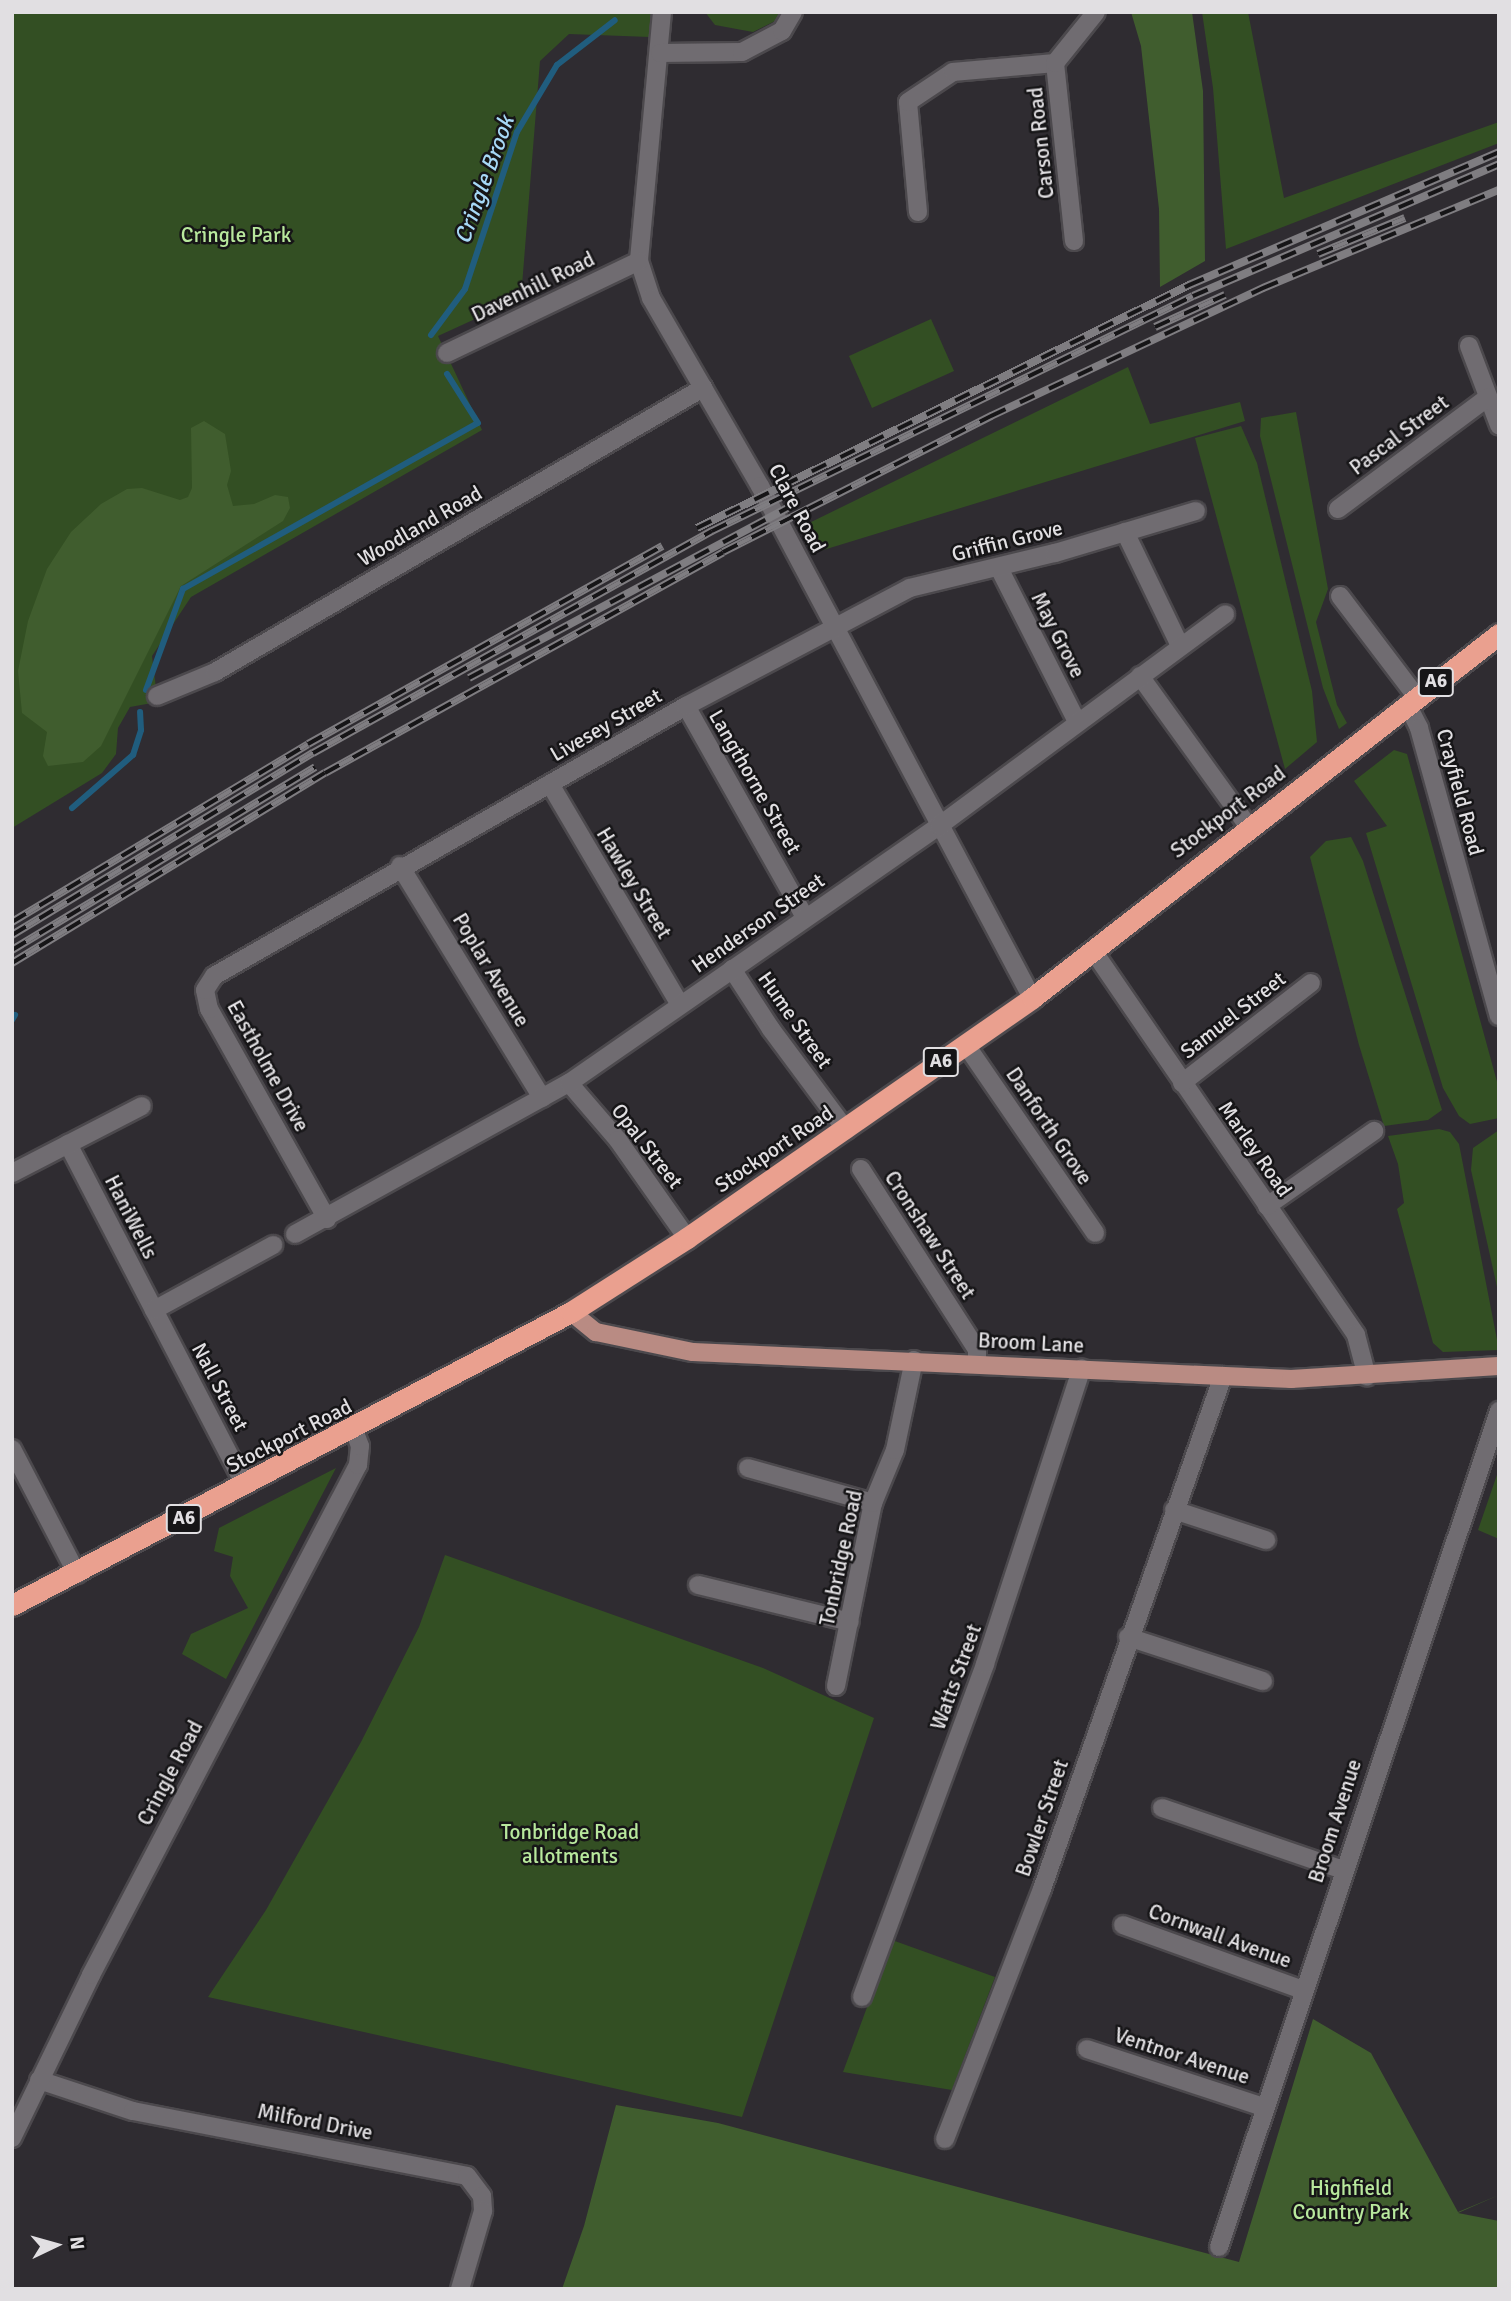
<!DOCTYPE html>
<style>
body{margin:0}
#map{position:relative;width:1511px;height:2301px;overflow:hidden;background:#2f2c31;font-family:Signika,sans-serif}
div>[style]{position:absolute}
.green>*{inset:0;background:#334f23}
.forest>*{inset:0;background:#405d2e}
.stream>*{height:6px;margin:-3px;padding:0 3px;transform-origin:3px;border-radius:3px;background:#205d7e}
.roads{filter:drop-shadow(2px 0 #4c494d) drop-shadow(-2px 0 #4c494d) drop-shadow(0 2px #4c494d) drop-shadow(0 -2px #4c494d)}
.minor>*{height:18px;margin:-9px;padding:0 9px;transform-origin:9px;border-radius:9px;background:#706c71}
.major>*{height:18px;margin:-9px;padding:0 9px;transform-origin:9px;border-radius:9px;background:#b98b83}
.highway>*{height:21px;margin:-10.5px;padding:0 10.5px;transform-origin:10.5px;border-radius:10.5px;background:#eaa08f}
.rail>*{height:8px;margin-top:-4px;transform-origin:0;background:repeating-linear-gradient(90deg,#161517 0 16px,#7f7d81 0 32px);box-sizing:border-box;border-block:2px solid #7f7d81}
span{translate:-50% -50%;white-space:nowrap;text-align:center;line-height:1.15;-webkit-text-stroke:5px #161517;paint-order:stroke}
.shield-label span{padding:2px 5px;background:#161517;border:2px solid;border-radius:5px;-webkit-text-stroke-width:0}
.shield-label{font-size:19px;color:#e1dfe2;font-weight:700}
.street-label{font-size:21px;color:#e1dfe2}
.park-label{font-size:21px;color:#b8e89d}
.water-label{font-size:23px;color:#a7d8f6;font-style:italic}
.frame{position:absolute;inset:0;border:14px solid #e1dfe2;pointer-events:none}
.north{position:absolute;left:21px;top:2210px;width:70px;height:70px;-webkit-text-stroke:5px #161517;paint-order:stroke;rotate:85deg;font-size:19px;font-weight:700;line-height:28px;text-align:center;color:#e1dfe2}
.north::after{content:'';display:block;margin:auto;width:24px;height:32px;background:#e1dfe2;clip-path:polygon(50% 0,100% 100%,50% 72%,0 100%)}
</style>
<div id="map">
<div class="green">
<i style="clip-path:polygon(12px 12px,652px 12px,650px 37px,569px 34px,540px 61px,521px 298px,438px 336px,482px 430px,191px 597px,152px 656px,157px 696px,152px 703px,130px 707px,118px 728px,116px 754px,102px 773px,12px 828px)"></i>
<i style="clip-path:polygon(705px 12px,780px 12px,775px 21px,753px 32px,715px 25px)"></i>
<i style="clip-path:polygon(1202px 12px,1248px 12px,1284px 198px,1499px 122px,1499px 143px,1226px 249px,1213px 88px)"></i>
<i style="clip-path:polygon(931px 319px,954px 371px,872px 408px,849px 356px)"></i>
<i style="clip-path:polygon(1128px 367px,1150px 424px,1240px 402px,1245px 421px,820px 551px,805px 525px)"></i>
<i style="clip-path:polygon(1296px 412px,1328px 589px,1316px 622px,1337px 705px,1347px 723px,1339px 729px,1323px 688px,1260px 436px,1261px 418px)"></i>
<i style="clip-path:polygon(1241px 426px,1257px 463px,1312px 691px,1317px 742px,1285px 769px,1195px 438px)"></i>
<i style="clip-path:polygon(1394px 750px,1407px 754px,1499px 1089px,1499px 1118px,1470px 1124px,1459px 1116px,1443px 1088px,1366px 833px,1387px 826px,1354px 781px)"></i>
<i style="clip-path:polygon(1351px 837px,1363px 861px,1442px 1110px,1428px 1120px,1384px 1126px,1359px 1045px,1310px 857px,1326px 841px)"></i>
<i style="clip-path:polygon(1439px 1129px,1450px 1132px,1459px 1144px,1499px 1350px,1443px 1352px,1433px 1343px,1397px 1209px,1404px 1203px,1398px 1164px,1388px 1136px)"></i>
<i style="clip-path:polygon(1499px 1130px,1499px 1296px,1471px 1170px,1473px 1148px)"></i>
<i style="clip-path:polygon(336px 1468px,226px 1679px,182px 1654px,191px 1634px,248px 1608px,230px 1576px,233px 1557px,214px 1551px,219px 1528px)"></i>
<i style="clip-path:polygon(1499px 1469px,1499px 1539px,1478px 1530px)"></i>
<i style="clip-path:polygon(445px 1555px,763px 1668px,874px 1718px,742px 2117px,208px 1997px,266px 1910px,361px 1742px,419px 1627px)"></i>
<i style="clip-path:polygon(892px 1940px,995px 1977px,952px 2090px,843px 2072px)"></i>
</div>
<div class="forest">
<i style="clip-path:polygon(1131px 12px,1192px 12px,1203px 91px,1205px 261px,1160px 287px,1159px 209px,1141px 46px)"></i>
<i style="clip-path:polygon(204px 421px,225px 434px,231px 471px,227px 485px,233px 506px,254px 504px,275px 495px,288px 497px,290px 508px,283px 521px,181px 586px,101px 746px,83px 762px,48px 766px,43px 756px,47px 732px,22px 713px,18px 671px,28px 621px,47px 569px,71px 532px,101px 504px,127px 489px,142px 488px,180px 500px,188px 497px,192px 488px,191px 428px)"></i>
<i style="clip-path:polygon(1313px 2019px,1371px 2053px,1458px 2212px,1499px 2195px,1458px 2213px,1499px 2221px,1499px 2289px,562px 2289px,584px 2226px,616px 2105px,718px 2123px,1239px 2262px)"></i>
</div>
<div class="stream">
<i style="left:431px;top:335px;width:57px;rotate:-53.5deg"></i>
<i style="left:465px;top:289px;width:165px;rotate:-71.7deg"></i>
<i style="left:517px;top:132px;width:78px;rotate:-59.2deg"></i>
<i style="left:557px;top:65px;width:73px;rotate:-37.8deg"></i>
<i style="left:146px;top:690px;width:108px;rotate:-69.9deg"></i>
<i style="left:183px;top:589px;width:338px;rotate:-29.4deg"></i>
<i style="left:478px;top:423px;width:58px;rotate:-122.3deg"></i>
<i style="left:72px;top:808px;width:81px;rotate:-41deg"></i>
<i style="left:133px;top:755px;width:26px;rotate:-72deg"></i>
<i style="left:141px;top:730px;width:18px;rotate:-93deg"></i>
<i style="left:12px;top:1020px;width:6px;rotate:-59deg"></i>
</div>
<div class="roads">
<div class="minor">
<i style="left:662px;top:12px;width:250px;rotate:95.3deg"></i>
<i style="left:639px;top:261px;width:39px;rotate:72deg"></i>
<i style="left:651px;top:298px;width:217px;rotate:59.9deg"></i>
<i style="left:760px;top:486px;width:580px;rotate:62.02deg"></i>
<i style="left:660px;top:53px;width:82px;rotate:-0.7deg"></i>
<i style="left:742px;top:52px;width:45px;rotate:-27.7deg"></i>
<i style="left:782px;top:31px;width:22px;rotate:-60deg"></i>
<i style="left:918px;top:212px;width:110px;rotate:-95.2deg"></i>
<i style="left:908px;top:102px;width:54px;rotate:-33.7deg"></i>
<i style="left:953px;top:72px;width:102px;rotate:-5deg"></i>
<i style="left:1074px;top:241px;width:179px;rotate:-96.1deg"></i>
<i style="left:1055px;top:63px;width:65px;rotate:-51.2deg"></i>
<i style="left:1469px;top:346px;width:85px;rotate:69.2deg"></i>
<i style="left:447px;top:353px;width:213px;rotate:-25.6deg"></i>
<i style="left:1338px;top:509px;width:187px;rotate:-36.7deg"></i>
<i style="left:1125px;top:532px;width:127px;rotate:64.2deg"></i>
<i style="left:999px;top:568px;width:173px;rotate:63.1deg"></i>
<i style="left:1340px;top:596px;width:126px;rotate:52.8deg"></i>
<i style="left:1140px;top:676px;width:186px;rotate:54.2deg"></i>
<i style="left:157px;top:696px;width:63px;rotate:-22.5deg"></i>
<i style="left:215px;top:672px;width:565px;rotate:-30.2deg"></i>
<i style="left:1407px;top:704px;width:27px;rotate:63deg"></i>
<i style="left:1419px;top:728px;width:299px;rotate:74.5deg"></i>
<i style="left:686px;top:706px;width:242px;rotate:60.6deg"></i>
<i style="left:550px;top:784px;width:256px;rotate:59.5deg"></i>
<i style="left:400px;top:866px;width:272px;rotate:58.5deg"></i>
<i style="left:1094px;top:952px;width:464px;rotate:55.6deg"></i>
<i style="left:1356px;top:1335px;width:43px;rotate:75.3deg"></i>
<i style="left:732px;top:969px;width:72px;rotate:57deg"></i>
<i style="left:771px;top:1029px;width:126px;rotate:53.4deg"></i>
<i style="left:966px;top:1045px;width:228px;rotate:55.5deg"></i>
<i style="left:569px;top:1083px;width:75px;rotate:49.3deg"></i>
<i style="left:618px;top:1140px;width:120px;rotate:54.9deg"></i>
<i style="left:1182px;top:1083px;width:163px;rotate:-37.8deg"></i>
<i style="left:68px;top:1144px;width:384px;rotate:62.6deg"></i>
<i style="left:861px;top:1169px;width:215px;rotate:57.3deg"></i>
<i style="left:977px;top:1350px;width:13px;rotate:90deg"></i>
<i style="left:12px;top:1173px;width:146px;rotate:-27.3deg"></i>
<i style="left:1267px;top:1206px;width:131px;rotate:-35deg"></i>
<i style="left:327px;top:1219px;width:241px;rotate:-119.3deg"></i>
<i style="left:209px;top:1009px;width:19px;rotate:-102deg"></i>
<i style="left:205px;top:990px;width:17px;rotate:-57deg"></i>
<i style="left:214px;top:976px;width:544px;rotate:-29.77deg"></i>
<i style="left:686px;top:706px;width:253px;rotate:-27.8deg"></i>
<i style="left:910px;top:588px;width:149px;rotate:-13.6deg"></i>
<i style="left:1055px;top:553px;width:147px;rotate:-16.6deg"></i>
<i style="left:295px;top:1234px;width:313px;rotate:-28.9deg"></i>
<i style="left:569px;top:1083px;width:450px;rotate:-34.8deg"></i>
<i style="left:939px;top:826px;width:356px;rotate:-36.5deg"></i>
<i style="left:154px;top:1310px;width:136px;rotate:-28.6deg"></i>
<i style="left:12px;top:1449px;width:141px;rotate:62.5deg"></i>
<i style="left:748px;top:1468px;width:130px;rotate:15.6deg"></i>
<i style="left:1174px;top:1510px;width:97px;rotate:18.1deg"></i>
<i style="left:698px;top:1585px;width:156px;rotate:13.7deg"></i>
<i style="left:1128px;top:1637px;width:142px;rotate:18.1deg"></i>
<i style="left:836px;top:1686px;width:187px;rotate:-78.6deg"></i>
<i style="left:873px;top:1503px;width:57px;rotate:-67.5deg"></i>
<i style="left:895px;top:1450px;width:92px;rotate:-78.1deg"></i>
<i style="left:1162px;top:1808px;width:191px;rotate:18.9deg"></i>
<i style="left:1123px;top:1925px;width:191px;rotate:19.9deg"></i>
<i style="left:862px;top:1997px;width:355px;rotate:-69.7deg"></i>
<i style="left:985px;top:1664px;width:311px;rotate:-71.9deg"></i>
<i style="left:1087px;top:2049px;width:185px;rotate:18.2deg"></i>
<i style="left:39px;top:2080px;width:99px;rotate:18.3deg"></i>
<i style="left:133px;top:2111px;width:340px;rotate:11deg"></i>
<i style="left:467px;top:2176px;width:25px;rotate:53deg"></i>
<i style="left:482px;top:2196px;width:15px;rotate:86deg"></i>
<i style="left:483px;top:2211px;width:81px;rotate:106.4deg"></i>
<i style="left:12px;top:2138px;width:181px;rotate:-64.1deg"></i>
<i style="left:91px;top:1975px;width:576px;rotate:-62.37deg"></i>
<i style="left:358px;top:1465px;width:19px;rotate:-84deg"></i>
<i style="left:360px;top:1446px;width:17px;rotate:-111deg"></i>
<i style="left:945px;top:2139px;width:268px;rotate:-68.8deg"></i>
<i style="left:1042px;top:1889px;width:544px;rotate:-70.57deg"></i>
<i style="left:1219px;top:2247px;width:882px;rotate:-71.48deg"></i>
</div>
<div class="major">
<i style="left:571px;top:1312px;width:32px;rotate:39deg"></i>
<i style="left:596px;top:1332px;width:99px;rotate:11.7deg"></i>
<i style="left:693px;top:1352px;width:599px;rotate:2.59deg"></i>
<i style="left:1291px;top:1379px;width:208px;rotate:-3.6deg"></i>
</div>
<div class="highway">
<i style="left:12px;top:1605px;width:631px;rotate:-27.66deg"></i>
<i style="left:571px;top:1312px;width:138px;rotate:-32.5deg"></i>
<i style="left:687px;top:1238px;width:420px;rotate:-34.8deg"></i>
<i style="left:1032px;top:998px;width:592px;rotate:-37.93deg"></i>
</div>
</div>
<div class="rail">
<i style="left:1318px;top:254px;width:94px;rotate:-22.5deg"></i>
<i style="left:1155px;top:327px;width:77px;rotate:-24.6deg"></i>
<i style="left:697px;top:528px;width:549px;rotate:-26.28deg"></i>
<i style="left:1189px;top:285px;width:337px;rotate:-23.2deg"></i>
<i style="left:469px;top:678px;width:361px;rotate:-28.1deg"></i>
<i style="left:12px;top:922px;width:345px;rotate:-31deg"></i>
<i style="left:308px;top:744px;width:406px;rotate:-29.2deg"></i>
<i style="left:12px;top:935px;width:352px;rotate:-31.2deg"></i>
<i style="left:313px;top:753px;width:457px;rotate:-29.1deg"></i>
<i style="left:712px;top:531px;width:535px;rotate:-26.04deg"></i>
<i style="left:1193px;top:296px;width:333px;rotate:-23.3deg"></i>
<i style="left:12px;top:950px;width:354px;rotate:-31.1deg"></i>
<i style="left:12px;top:963px;width:366px;rotate:-31.3deg"></i>
<i style="left:325px;top:773px;width:455px;rotate:-29deg"></i>
<i style="left:723px;top:552px;width:301px;rotate:-26.9deg"></i>
<i style="left:991px;top:416px;width:301px;rotate:-25.2deg"></i>
<i style="left:1263px;top:288px;width:256px;rotate:-22.6deg"></i>
</div>
<div class="shield-label">
<span style="left:1436px;top:682px">A6</span>
<span style="left:941px;top:1062px">A6</span>
<span style="left:184px;top:1519px">A6</span>
</div>
<div class="street-label">
<span style="left:1041px;top:143px;rotate:-96deg">Carson Road</span>
<span style="left:533px;top:287px;rotate:-26deg">Davenhill Road</span>
<span style="left:1399px;top:435px;rotate:-37deg">Pascal Street</span>
<span style="left:797px;top:508px;rotate:62deg">Clare Road</span>
<span style="left:420px;top:526px;rotate:-30deg">Woodland Road</span>
<span style="left:1007px;top:541px;rotate:-14deg">Griffin Grove</span>
<span style="left:1058px;top:635px;rotate:63deg">May Grove</span>
<span style="left:606px;top:725px;rotate:-30deg">Livesey Street</span>
<span style="left:755px;top:782px;rotate:60deg">Langthorne Street</span>
<span style="left:1460px;top:792px;rotate:75deg">Crayfield Road</span>
<span style="left:1228px;top:812px;rotate:-37deg">Stockport Road</span>
<span style="left:634px;top:883px;rotate:59deg">Hawley Street</span>
<span style="left:758px;top:923px;rotate:-35deg">Henderson Street</span>
<span style="left:491px;top:970px;rotate:59deg">Poplar Avenue</span>
<span style="left:1233px;top:1015px;rotate:-38deg">Samuel Street</span>
<span style="left:795px;top:1020px;rotate:55deg">Hume Street</span>
<span style="left:268px;top:1066px;rotate:61deg">Eastholme Drive</span>
<span style="left:1049px;top:1126px;rotate:56deg">Danforth Grove</span>
<span style="left:647px;top:1146px;rotate:52deg">Opal Street</span>
<span style="left:774px;top:1149px;rotate:-34deg">Stockport Road</span>
<span style="left:1255px;top:1149px;rotate:55deg">Marley Road</span>
<span style="left:131px;top:1217px;rotate:63deg">HaniWells</span>
<span style="left:930px;top:1235px;rotate:57deg">Cronshaw Street</span>
<span style="left:1031px;top:1343px;rotate:3deg">Broom Lane</span>
<span style="left:220px;top:1387px;rotate:62deg">Nall Street</span>
<span style="left:289px;top:1436px;rotate:-27deg">Stockport Road</span>
<span style="left:841px;top:1558px;rotate:-78deg">Tonbridge Road</span>
<span style="left:956px;top:1677px;rotate:-70deg">Watts Street</span>
<span style="left:170px;top:1773px;rotate:-62deg">Cringle Road</span>
<span style="left:1042px;top:1818px;rotate:-71deg">Bowler Street</span>
<span style="left:1335px;top:1821px;rotate:-72deg">Broom Avenue</span>
<span style="left:1220px;top:1936px;rotate:20deg">Cornwall Avenue</span>
<span style="left:1182px;top:2056px;rotate:18deg">Ventnor Avenue</span>
<span style="left:315px;top:2122px;rotate:11deg">Milford Drive</span>
</div>
<div class="park-label">
<span style="left:236px;top:235px">Cringle Park</span>
<span style="left:570px;top:1844px">Tonbridge Road<br>allotments</span>
<span style="left:1351px;top:2200px">Highfield<br>Country Park</span>
</div>
<div class="water-label">
<span style="left:485px;top:180px;rotate:-70deg">Cringle Brook</span>
</div>
<div class="frame"></div>
<div class="north">N</div>
</div>
